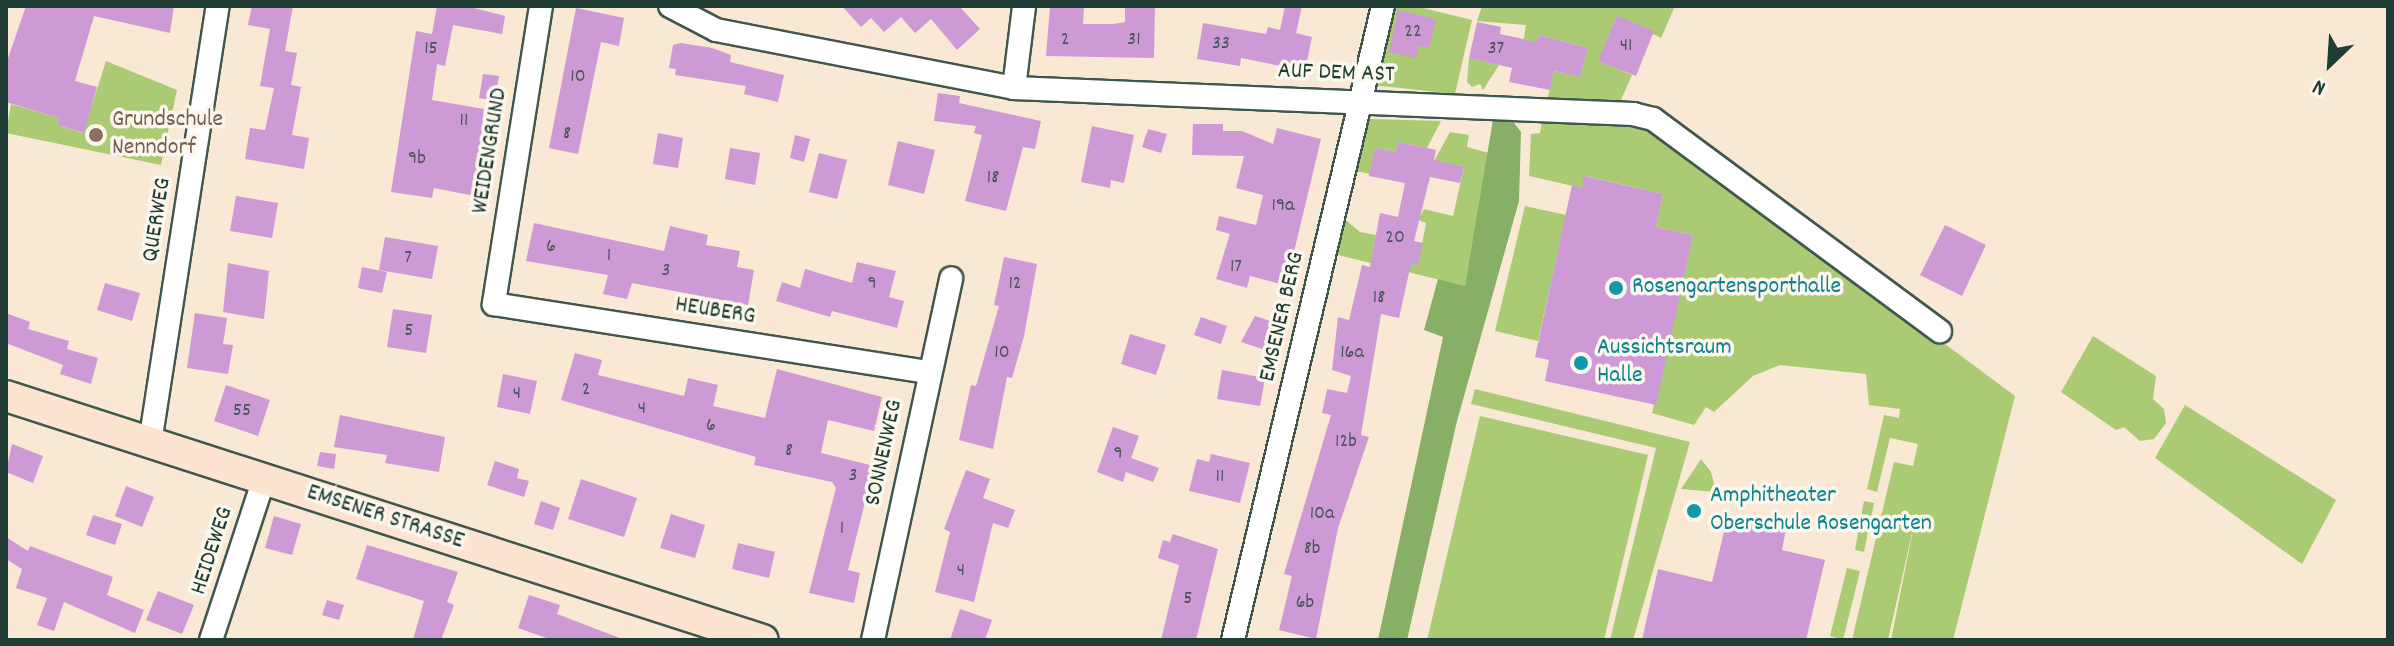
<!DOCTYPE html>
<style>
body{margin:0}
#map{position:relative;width:2394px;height:646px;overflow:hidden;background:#f8e8d4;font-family:Dekko,sans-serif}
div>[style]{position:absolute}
.green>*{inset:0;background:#aacb73}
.forest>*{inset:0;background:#87af65}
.building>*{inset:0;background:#cd9ad5}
.roads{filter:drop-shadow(2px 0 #40574c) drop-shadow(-2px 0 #40574c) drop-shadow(0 2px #40574c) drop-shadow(0 -2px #40574c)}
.street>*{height:22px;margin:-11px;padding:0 11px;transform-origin:11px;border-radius:11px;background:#fff}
.secondary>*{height:30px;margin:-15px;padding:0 15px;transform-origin:15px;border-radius:15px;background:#fde4d0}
.dots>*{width:22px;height:22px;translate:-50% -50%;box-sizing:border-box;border:4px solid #fbf7ec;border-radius:50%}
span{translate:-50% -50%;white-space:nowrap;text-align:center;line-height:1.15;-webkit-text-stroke:7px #fbf7ec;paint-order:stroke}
.number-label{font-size:20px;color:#4a545c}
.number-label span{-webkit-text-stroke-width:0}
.street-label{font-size:24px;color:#1f3d34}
.education-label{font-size:24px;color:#785e54}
.left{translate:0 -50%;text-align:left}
.culture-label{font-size:24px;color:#0d838f}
.frame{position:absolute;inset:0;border:8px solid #1f3d34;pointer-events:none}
.north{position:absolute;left:2290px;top:24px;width:80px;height:80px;-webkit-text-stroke:6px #fbf7ec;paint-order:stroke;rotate:205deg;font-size:22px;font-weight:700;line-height:32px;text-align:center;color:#1f3d34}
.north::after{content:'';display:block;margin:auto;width:28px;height:36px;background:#1f3d34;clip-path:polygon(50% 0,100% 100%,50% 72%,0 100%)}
</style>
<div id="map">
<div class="green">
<i style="clip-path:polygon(1388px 6px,1415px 6px,1472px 20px,1455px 94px,1373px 85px)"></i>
<i style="clip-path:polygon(1482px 6px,1675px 6px,1661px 38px,1617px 16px,1599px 61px,1632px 75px,1620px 102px,1547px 101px,1554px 71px,1580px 77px,1588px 48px,1539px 35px,1533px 58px,1521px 56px,1526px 25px,1477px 21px)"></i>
<i style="clip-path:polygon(1469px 58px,1499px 65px,1483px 90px,1480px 84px,1472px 87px,1467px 82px)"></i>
<i style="clip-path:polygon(106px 61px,177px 90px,161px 165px,6px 133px,11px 104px,59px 118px,57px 125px,83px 133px)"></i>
<i style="clip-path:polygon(1370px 119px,1441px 121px,1427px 148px,1398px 142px,1396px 152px,1375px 148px,1370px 174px,1352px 170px,1364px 123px)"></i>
<i style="clip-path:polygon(1626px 121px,1643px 125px,1754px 202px,2015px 396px,1953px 640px,1891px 640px,1915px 520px,1888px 640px,1852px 640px,1894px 462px,1913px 466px,1918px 444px,1890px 438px,1877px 492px,1867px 489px,1884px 415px,1899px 418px,1900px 409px,1869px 405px,1866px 374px,1780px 365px,1753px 376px,1714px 412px,1706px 407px,1694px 425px,1652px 413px,1693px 235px,1656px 227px,1663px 194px,1585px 176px,1582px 188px,1529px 176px,1531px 134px,1540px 133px,1542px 122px)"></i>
<i style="clip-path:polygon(1450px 132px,1469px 135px,1467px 147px,1489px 153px,1465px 286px,1334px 254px,1342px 217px,1360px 232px,1376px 235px,1372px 256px,1418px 265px,1426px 223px,1418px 220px,1424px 209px,1453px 216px,1464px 167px,1434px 161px)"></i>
<i style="clip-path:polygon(1525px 206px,1566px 215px,1538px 341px,1495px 331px)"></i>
<i style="clip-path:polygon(2093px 336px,2156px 376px,2153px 399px,2164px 409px,2166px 423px,2154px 439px,2140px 441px,2124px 427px,2116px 430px,2061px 392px)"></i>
<i style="clip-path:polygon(1475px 389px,1690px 442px,1633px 640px,1610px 640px,1656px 448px,1471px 404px)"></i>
<i style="clip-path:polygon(2185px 405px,2336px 500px,2302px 564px,2155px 458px)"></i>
<i style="clip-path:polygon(1480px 416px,1648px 455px,1604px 640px,1427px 640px)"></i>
<i style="clip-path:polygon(1701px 459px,1711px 472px,1716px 492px,1681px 489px)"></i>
<i style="clip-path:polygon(1864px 501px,1874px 503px,1864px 552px,1855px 550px)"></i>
<i style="clip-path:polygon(1847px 568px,1860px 571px,1843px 640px,1830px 636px)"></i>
</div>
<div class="forest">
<i style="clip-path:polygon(1493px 120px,1512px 120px,1521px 132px,1519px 201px,1457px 421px,1407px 640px,1378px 640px,1443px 337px,1424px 330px,1438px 279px,1465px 286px)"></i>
</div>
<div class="building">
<i style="clip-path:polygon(26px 6px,174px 6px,170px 33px,94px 16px,75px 81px,97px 87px,84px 133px,57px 125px,59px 118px,6px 102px,6px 64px)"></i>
<i style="clip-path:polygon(252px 6px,293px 6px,285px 51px,297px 53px,291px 85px,301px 87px,292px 135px,309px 138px,304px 169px,245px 159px,250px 128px,265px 130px,274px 88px,260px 86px,270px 29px,248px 25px)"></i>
<i style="clip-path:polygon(437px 6px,466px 6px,505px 16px,502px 34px,453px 25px,445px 66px,437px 64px,432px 100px,484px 109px,475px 196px,434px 188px,432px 198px,391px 192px,416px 31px,432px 34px)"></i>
<i style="clip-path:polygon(842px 6px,959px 6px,980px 29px,957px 50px,931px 19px,915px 33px,901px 17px,884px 32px,871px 18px,861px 27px)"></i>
<i style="clip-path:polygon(1050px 6px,1084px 6px,1083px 24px,1113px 24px,1125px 22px,1125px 6px,1155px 6px,1154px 58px,1046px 56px)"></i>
<i style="clip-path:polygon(1285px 6px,1302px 6px,1296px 33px,1312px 37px,1305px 71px,1241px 58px,1240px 66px,1197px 59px,1203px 23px,1266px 34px,1268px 27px,1280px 30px)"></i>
<i style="clip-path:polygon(576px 8px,624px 18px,619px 46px,601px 42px,578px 154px,549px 148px)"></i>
<i style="clip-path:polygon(1398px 10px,1436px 19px,1429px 48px,1418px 46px,1416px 58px,1389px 52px)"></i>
<i style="clip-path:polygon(1617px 16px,1654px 31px,1636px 76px,1598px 61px)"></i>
<i style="clip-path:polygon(1477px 22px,1501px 27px,1500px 34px,1537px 42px,1539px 35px,1588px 48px,1580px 77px,1554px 71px,1550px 90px,1509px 82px,1512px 68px,1469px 58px)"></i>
<i style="clip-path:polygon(681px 43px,712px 48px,731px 55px,730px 62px,784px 75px,778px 102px,744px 94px,746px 86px,675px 75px,676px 69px,669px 68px,673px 45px)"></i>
<i style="clip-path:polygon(483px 74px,499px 76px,495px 101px,479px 98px)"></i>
<i style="clip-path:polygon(938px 93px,960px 96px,959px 103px,1041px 121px,1035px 149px,1023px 147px,1006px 211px,965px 201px,982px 135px,974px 133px,976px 126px,934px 121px)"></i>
<i style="clip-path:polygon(1193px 124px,1223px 124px,1223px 131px,1242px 131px,1273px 144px,1277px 128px,1321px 139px,1293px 256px,1300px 258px,1292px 287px,1250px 276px,1247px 288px,1216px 279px,1230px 234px,1216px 230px,1219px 216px,1256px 225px,1263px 195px,1236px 188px,1244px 156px,1192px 155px)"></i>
<i style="clip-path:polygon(1092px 126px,1134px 135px,1124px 183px,1111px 180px,1110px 188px,1081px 182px)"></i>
<i style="clip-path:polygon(1148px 129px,1167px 134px,1161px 153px,1142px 147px)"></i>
<i style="clip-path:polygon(658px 133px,683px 138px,678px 168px,653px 164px)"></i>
<i style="clip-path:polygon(795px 135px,810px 139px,804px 162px,790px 158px)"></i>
<i style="clip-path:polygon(898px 141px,935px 150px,924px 194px,888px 185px)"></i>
<i style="clip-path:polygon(1398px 142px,1436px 150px,1434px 160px,1464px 167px,1460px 183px,1430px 177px,1414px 241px,1423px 243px,1418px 265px,1411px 264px,1399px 318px,1381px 314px,1361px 435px,1369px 437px,1338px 528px,1316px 639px,1279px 630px,1292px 576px,1284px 574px,1331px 415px,1322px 413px,1327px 389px,1347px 393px,1351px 376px,1332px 370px,1338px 317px,1349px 320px,1362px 265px,1370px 267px,1380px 213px,1398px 217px,1405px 183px,1369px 176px,1375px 148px,1396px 152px)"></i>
<i style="clip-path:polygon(730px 148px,760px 153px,755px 185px,725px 179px)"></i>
<i style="clip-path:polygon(819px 153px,847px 160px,837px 199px,809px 192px)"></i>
<i style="clip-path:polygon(1584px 176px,1663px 194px,1656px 227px,1693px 235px,1656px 405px,1545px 381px,1549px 360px,1535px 357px,1572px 185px,1582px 188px)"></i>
<i style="clip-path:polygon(236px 196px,278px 203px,272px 238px,230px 231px)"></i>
<i style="clip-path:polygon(534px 223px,664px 251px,670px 226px,708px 235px,706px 245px,740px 251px,737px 267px,754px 270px,748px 305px,632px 283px,627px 299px,603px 294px,608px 275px,526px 261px)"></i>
<i style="clip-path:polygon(1945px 225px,1986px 245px,1962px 296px,1920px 275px)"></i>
<i style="clip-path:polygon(385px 237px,438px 246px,432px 279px,379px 270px)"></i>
<i style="clip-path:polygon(1004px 257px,1037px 264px,1024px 336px,1012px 378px,1007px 377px,993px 449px,959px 440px,971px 385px,976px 386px,999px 306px,994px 305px)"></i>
<i style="clip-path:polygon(857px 262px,896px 271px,889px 297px,904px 301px,897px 328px,832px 311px,830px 317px,776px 301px,782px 282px,800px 288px,805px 269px,852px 283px)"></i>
<i style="clip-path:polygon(228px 263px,269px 271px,264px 319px,223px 312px)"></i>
<i style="clip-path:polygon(362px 267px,387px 272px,382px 293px,358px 288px)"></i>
<i style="clip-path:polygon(105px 283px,140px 293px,132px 321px,97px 310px)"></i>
<i style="clip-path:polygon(393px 309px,432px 315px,426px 353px,387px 347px)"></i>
<i style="clip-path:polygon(6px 313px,30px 322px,28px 329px,69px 341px,67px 349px,98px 358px,91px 384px,60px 374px,63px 365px,6px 343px)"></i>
<i style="clip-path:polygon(195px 313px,227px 318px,223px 344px,233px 345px,228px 374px,187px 368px)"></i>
<i style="clip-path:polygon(1255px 316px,1280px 324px,1271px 352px,1241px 342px)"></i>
<i style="clip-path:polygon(1201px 317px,1227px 326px,1221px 344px,1194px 335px)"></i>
<i style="clip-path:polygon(1130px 334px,1166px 345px,1156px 375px,1121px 364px)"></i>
<i style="clip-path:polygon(575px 353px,602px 360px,598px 375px,684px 396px,688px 378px,718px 385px,713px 406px,765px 418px,777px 369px,882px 397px,874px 431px,828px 420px,821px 453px,874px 466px,848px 570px,860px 573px,854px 603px,809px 593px,836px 488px,832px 482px,754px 465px,756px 457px,561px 400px)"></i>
<i style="clip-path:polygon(1222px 370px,1265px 378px,1260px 406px,1217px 399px)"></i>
<i style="clip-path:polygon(503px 374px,537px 381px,530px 414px,497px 407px)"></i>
<i style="clip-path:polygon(226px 385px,270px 400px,258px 436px,214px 421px)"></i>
<i style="clip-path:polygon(340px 415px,445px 437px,439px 472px,385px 463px,387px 455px,334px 447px)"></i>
<i style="clip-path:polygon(1113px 427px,1139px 436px,1131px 458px,1159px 468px,1153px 482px,1126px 472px,1123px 482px,1097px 472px)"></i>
<i style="clip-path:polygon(12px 444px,43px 456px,33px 483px,6px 472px)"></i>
<i style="clip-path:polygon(320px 452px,336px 454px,334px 469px,317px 466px)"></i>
<i style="clip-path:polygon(1211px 454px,1250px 463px,1240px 503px,1189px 491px,1197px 459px,1209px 462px)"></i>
<i style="clip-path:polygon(495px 461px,519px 469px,517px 478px,529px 481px,524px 497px,487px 485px)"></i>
<i style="clip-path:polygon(966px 470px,990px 479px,983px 498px,1015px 510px,1008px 528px,993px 523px,974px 602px,935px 592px,950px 532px,944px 529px)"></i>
<i style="clip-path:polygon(581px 479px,637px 498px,624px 537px,568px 519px)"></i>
<i style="clip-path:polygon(126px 486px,154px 497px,142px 527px,115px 516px)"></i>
<i style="clip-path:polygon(541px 501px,560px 508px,553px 530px,534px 524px)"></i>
<i style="clip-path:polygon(671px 514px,705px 525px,695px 558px,660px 548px)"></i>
<i style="clip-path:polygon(93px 515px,122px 524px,115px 545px,86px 535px)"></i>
<i style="clip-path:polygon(1728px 515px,1786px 529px,1782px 550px,1825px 560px,1806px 640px,1642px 640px,1658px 569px,1712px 582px)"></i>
<i style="clip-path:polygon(274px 516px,301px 524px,292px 555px,265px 548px)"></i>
<i style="clip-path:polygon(1173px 534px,1218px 549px,1196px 640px,1161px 640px,1179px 565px,1158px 558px,1163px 540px,1170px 542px)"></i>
<i style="clip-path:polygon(6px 537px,28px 551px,30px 546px,113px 577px,107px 595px,144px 610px,135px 633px,64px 602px,54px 631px,37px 625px,47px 598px,16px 588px,22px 569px,6px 559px)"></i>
<i style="clip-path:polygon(738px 543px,775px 552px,769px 578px,732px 569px)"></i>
<i style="clip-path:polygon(367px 545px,458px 572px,447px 602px,454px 605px,441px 640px,413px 640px,424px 601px,356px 579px)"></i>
<i style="clip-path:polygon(158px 591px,194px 605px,182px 634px,146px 620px)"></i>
<i style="clip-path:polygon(529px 595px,560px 605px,557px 614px,625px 640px,552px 640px,518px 628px)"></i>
<i style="clip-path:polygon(327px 600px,344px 605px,339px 620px,322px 615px)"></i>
<i style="clip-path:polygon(960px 609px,992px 620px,985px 640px,950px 640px)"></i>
</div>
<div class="roads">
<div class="street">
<i style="left:541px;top:6px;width:302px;rotate:99deg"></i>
<i style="left:494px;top:304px;width:440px;rotate:8.9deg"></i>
<i style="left:670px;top:6px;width:52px;rotate:27.6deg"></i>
<i style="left:716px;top:30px;width:304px;rotate:11deg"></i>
<i style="left:1014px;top:88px;width:620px;rotate:2.41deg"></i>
<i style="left:1633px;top:114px;width:21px;rotate:14deg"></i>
<i style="left:1653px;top:119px;width:357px;rotate:36.5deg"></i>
<i style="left:1014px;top:88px;width:83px;rotate:-83deg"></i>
<i style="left:150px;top:443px;width:442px;rotate:-81.2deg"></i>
<i style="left:211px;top:640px;width:169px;rotate:-71.8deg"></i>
<i style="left:873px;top:640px;width:370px;rotate:-77.8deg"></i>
<i style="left:1233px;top:640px;width:652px;rotate:-76.69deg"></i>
</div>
<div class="secondary">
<i style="left:6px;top:396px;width:795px;rotate:17.87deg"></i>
</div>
</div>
<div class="dots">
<i style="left:96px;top:135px;background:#8d6e63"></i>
<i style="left:1616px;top:288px;background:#0f9aa8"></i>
<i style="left:1581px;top:363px;background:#0f9aa8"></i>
<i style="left:1694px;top:511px;background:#0f9aa8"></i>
</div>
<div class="number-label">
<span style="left:1413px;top:32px">22</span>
<span style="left:1065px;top:40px">2</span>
<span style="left:1134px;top:40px">31</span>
<span style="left:1221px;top:44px">33</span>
<span style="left:1626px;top:46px">41</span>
<span style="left:431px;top:49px">15</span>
<span style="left:1496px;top:49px">37</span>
<span style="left:578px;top:77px">10</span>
<span style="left:464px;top:121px">11</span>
<span style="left:567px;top:134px">8</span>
<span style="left:417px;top:159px">9b</span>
<span style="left:993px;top:178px">18</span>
<span style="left:1283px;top:206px">19a</span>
<span style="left:1395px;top:238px">20</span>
<span style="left:551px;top:247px">6</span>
<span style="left:609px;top:256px">1</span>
<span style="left:408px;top:258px">7</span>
<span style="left:1236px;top:267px">17</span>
<span style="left:666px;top:271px">3</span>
<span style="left:872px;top:284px">9</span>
<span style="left:1015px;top:284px">12</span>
<span style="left:1379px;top:298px">18</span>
<span style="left:409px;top:331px">5</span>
<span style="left:1002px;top:353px">10</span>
<span style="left:1352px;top:353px">16a</span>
<span style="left:586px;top:390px">2</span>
<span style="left:517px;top:394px">4</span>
<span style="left:642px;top:409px">4</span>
<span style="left:242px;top:411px">55</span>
<span style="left:711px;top:426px">6</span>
<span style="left:1346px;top:442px">12b</span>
<span style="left:789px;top:451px">8</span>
<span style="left:1118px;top:454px">9</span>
<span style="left:853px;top:476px">3</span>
<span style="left:1220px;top:477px">11</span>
<span style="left:1322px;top:514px">10a</span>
<span style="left:842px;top:529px">1</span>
<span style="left:1312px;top:549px">8b</span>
<span style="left:961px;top:571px">4</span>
<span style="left:1188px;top:599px">5</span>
<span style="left:1305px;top:603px">6b</span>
</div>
<div class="street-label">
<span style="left:1336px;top:74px;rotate:2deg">AUF DEM AST</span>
<span style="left:491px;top:151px;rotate:-81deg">WEIDENGRUND</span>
<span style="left:158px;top:220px;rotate:-81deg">QUERWEG</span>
<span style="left:715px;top:312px;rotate:9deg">HEUBERG</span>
<span style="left:1283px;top:317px;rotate:-77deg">EMSENER BERG</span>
<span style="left:885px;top:453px;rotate:-78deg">SONNENWEG</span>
<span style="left:385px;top:518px;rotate:18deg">EMSENER STRASSE</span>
<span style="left:213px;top:551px;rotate:-72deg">HEIDEWEG</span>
</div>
<div class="education-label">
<span class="left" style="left:112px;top:135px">Grundschule<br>Nenndorf</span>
</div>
<div class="culture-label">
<span class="left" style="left:1632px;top:288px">Rosengartensporthalle</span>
<span class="left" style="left:1597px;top:363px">Aussichtsraum<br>Halle</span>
<span class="left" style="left:1710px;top:511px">Amphitheater<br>Oberschule Rosengarten</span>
</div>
<div class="frame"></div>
<div class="north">N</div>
</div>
